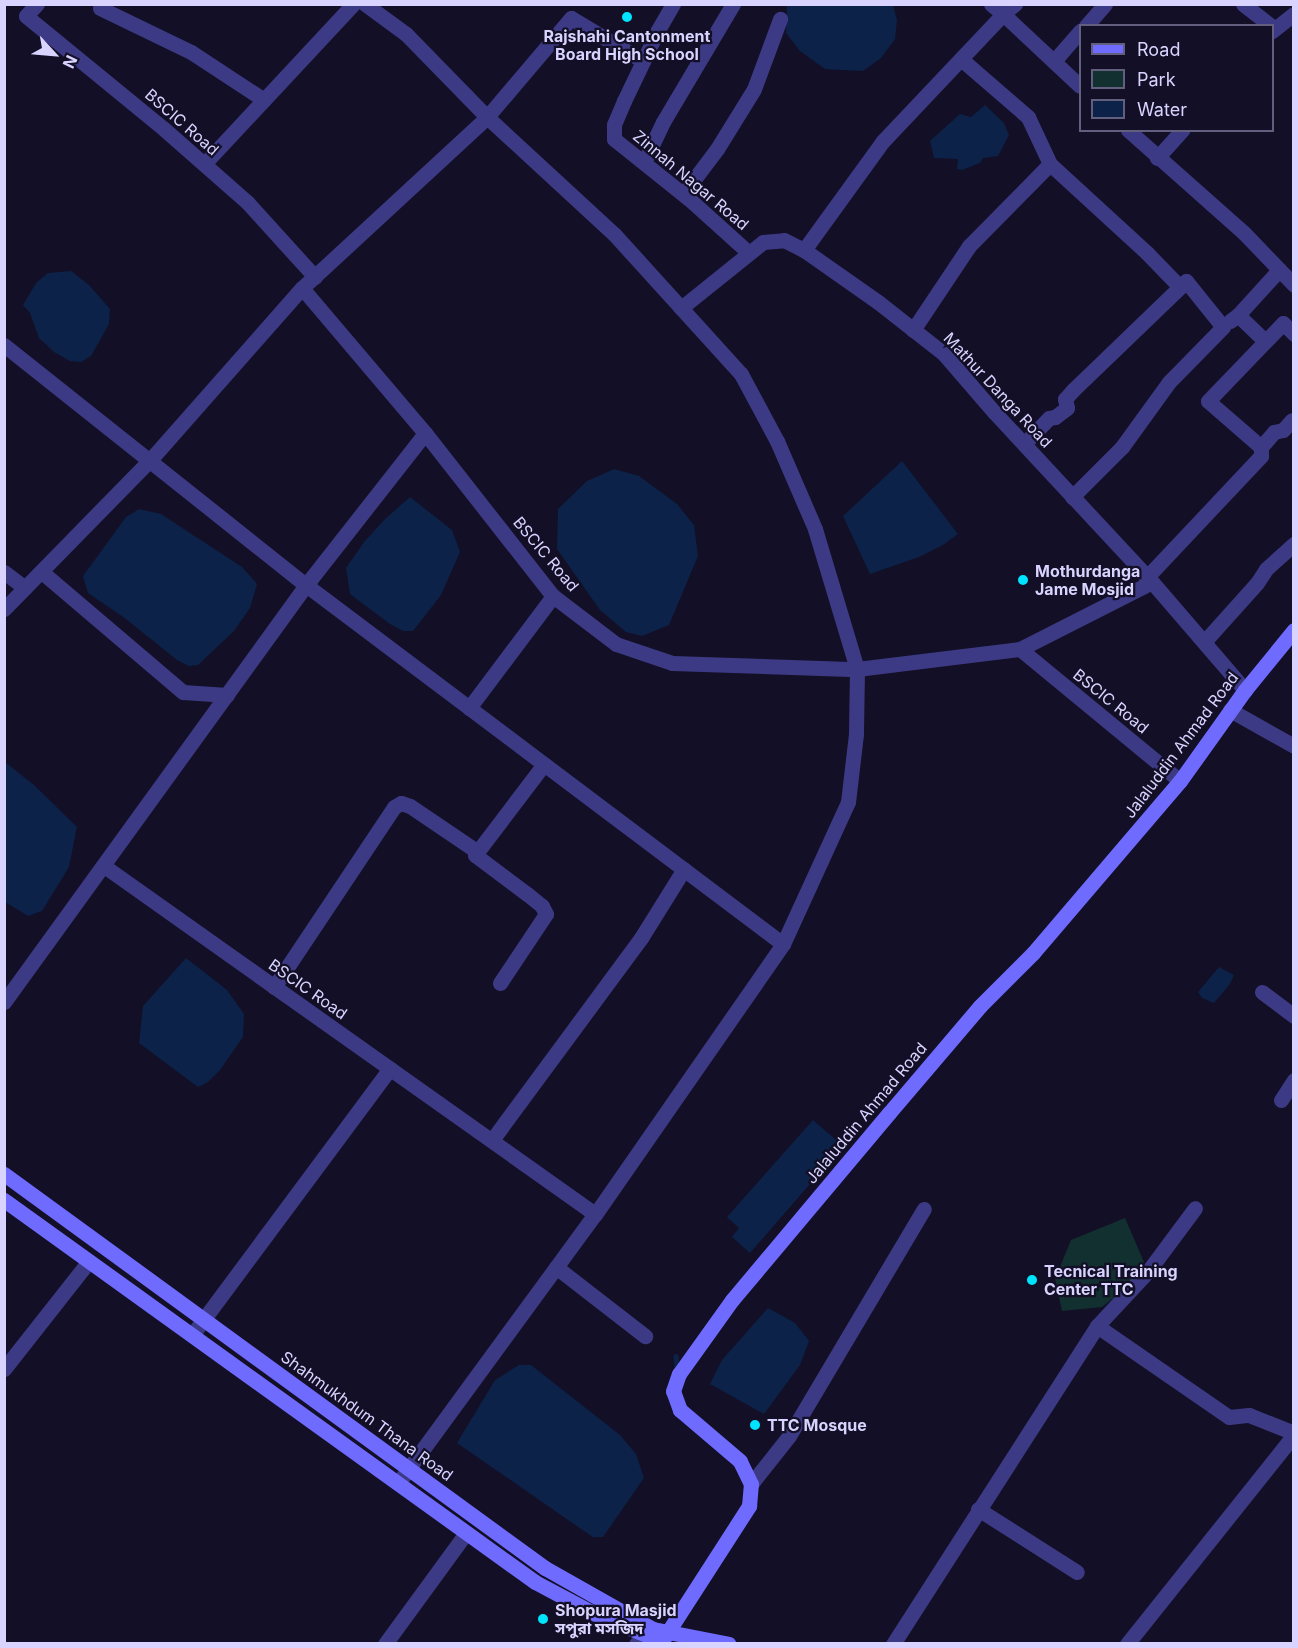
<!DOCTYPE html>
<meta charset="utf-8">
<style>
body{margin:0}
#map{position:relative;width:1298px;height:1648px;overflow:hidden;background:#130f26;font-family:Inter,"Noto Sans Bengali",sans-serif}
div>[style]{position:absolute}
.green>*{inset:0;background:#12302f}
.water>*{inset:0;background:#0c2248}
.stream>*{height:4.5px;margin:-2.25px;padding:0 2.25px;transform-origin:2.25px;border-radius:2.25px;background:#0c2248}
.street>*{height:15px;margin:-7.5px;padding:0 7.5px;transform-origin:7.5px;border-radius:7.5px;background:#3d3a85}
.secondary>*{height:15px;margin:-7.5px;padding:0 7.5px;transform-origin:7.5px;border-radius:7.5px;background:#6f6bff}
.dots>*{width:16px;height:16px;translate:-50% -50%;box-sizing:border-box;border:3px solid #130f26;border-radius:50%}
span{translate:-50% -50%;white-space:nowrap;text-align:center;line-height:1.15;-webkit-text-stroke:4.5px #130f26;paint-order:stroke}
.poi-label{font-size:16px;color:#d9d4ff;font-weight:700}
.left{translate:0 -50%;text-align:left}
.street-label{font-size:16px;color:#d9d4ff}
.frame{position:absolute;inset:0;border:6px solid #d9d4ff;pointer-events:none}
.legend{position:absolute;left:1079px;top:24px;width:195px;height:108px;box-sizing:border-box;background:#130f26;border:2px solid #625e7d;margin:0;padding:8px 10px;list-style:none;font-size:18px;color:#d9d4ff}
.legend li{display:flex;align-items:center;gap:12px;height:30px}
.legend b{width:30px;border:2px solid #625e7d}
.north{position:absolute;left:24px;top:24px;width:60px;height:60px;-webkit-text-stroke:4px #130f26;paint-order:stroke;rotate:116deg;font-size:16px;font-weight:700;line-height:24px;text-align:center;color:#d9d4ff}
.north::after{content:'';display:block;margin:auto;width:21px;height:27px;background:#d9d4ff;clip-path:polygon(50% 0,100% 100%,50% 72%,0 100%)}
</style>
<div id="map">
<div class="green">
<i style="clip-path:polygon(1125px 1218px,1144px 1262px,1126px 1288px,1102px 1307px,1062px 1311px,1055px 1279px,1071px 1240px)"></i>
</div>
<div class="water">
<i style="clip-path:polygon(787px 4px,893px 5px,897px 20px,895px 39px,881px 58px,863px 71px,825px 69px,800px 51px,786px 33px)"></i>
<i style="clip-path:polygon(985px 105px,1004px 123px,1009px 135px,998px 156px,983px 158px,980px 163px,962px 170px,957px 169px,958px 159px,934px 158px,930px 141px,960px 114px,971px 117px)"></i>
<i style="clip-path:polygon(71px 271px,89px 285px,110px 309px,109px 324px,91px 356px,81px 362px,70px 361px,54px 352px,39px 338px,30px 313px,23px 305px,36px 283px,48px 273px)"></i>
<i style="clip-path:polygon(902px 461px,958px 534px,943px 545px,919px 557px,870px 574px,843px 516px)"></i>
<i style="clip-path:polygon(614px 469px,639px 476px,677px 504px,694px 525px,698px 556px,669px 625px,642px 636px,626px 632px,600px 610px,557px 549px,558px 509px,587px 481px)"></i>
<i style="clip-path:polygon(410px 497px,452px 530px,460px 552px,441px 595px,413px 631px,403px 631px,390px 624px,350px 594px,346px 568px,364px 542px,385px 519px)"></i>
<i style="clip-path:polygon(139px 509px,161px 514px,242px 567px,257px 584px,250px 608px,234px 631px,198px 665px,189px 666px,177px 660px,126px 619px,88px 593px,83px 576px,126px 517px)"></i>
<i style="clip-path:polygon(5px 762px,34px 785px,77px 827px,69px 867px,42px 911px,28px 916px,5px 902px)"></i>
<i style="clip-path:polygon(186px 958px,227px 990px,244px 1014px,243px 1037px,220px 1070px,208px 1082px,198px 1087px,139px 1043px,143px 1006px)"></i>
<i style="clip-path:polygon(1219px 967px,1234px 975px,1230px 984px,1214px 1003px,1202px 998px,1198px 992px)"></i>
<i style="clip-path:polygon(813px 1120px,843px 1146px,750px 1253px,732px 1237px,739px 1228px,727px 1217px)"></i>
<i style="clip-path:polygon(768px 1308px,795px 1323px,809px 1341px,800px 1365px,764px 1414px,710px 1384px,722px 1360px)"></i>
<i style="clip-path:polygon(519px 1365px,531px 1365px,620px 1435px,636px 1454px,644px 1478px,603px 1537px,593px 1537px,584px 1531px,457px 1443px,495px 1380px)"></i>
</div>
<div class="stream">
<i style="left:676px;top:1356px;width:12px;rotate:85deg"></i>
</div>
<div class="street">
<i style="left:37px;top:4px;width:16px;rotate:133deg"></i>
<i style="left:26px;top:16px;width:178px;rotate:39.3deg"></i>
<i style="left:164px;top:129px;width:111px;rotate:41.3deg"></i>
<i style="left:247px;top:202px;width:101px;rotate:47.8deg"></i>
<i style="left:365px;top:4px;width:51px;rotate:36.2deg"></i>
<i style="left:406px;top:34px;width:116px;rotate:45.7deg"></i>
<i style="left:487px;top:117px;width:173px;rotate:42.7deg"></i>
<i style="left:614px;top:234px;width:189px;rotate:47.8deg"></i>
<i style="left:741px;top:374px;width:76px;rotate:61.8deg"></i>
<i style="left:777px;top:441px;width:96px;rotate:66.6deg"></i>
<i style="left:815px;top:529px;width:146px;rotate:73.3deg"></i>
<i style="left:857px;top:669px;width:65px;rotate:90.9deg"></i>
<i style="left:856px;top:734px;width:68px;rotate:96.7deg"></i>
<i style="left:848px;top:802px;width:156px;rotate:114.6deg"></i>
<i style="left:783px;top:944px;width:329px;rotate:124.8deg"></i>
<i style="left:595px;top:1214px;width:333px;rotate:126.2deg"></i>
<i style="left:673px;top:4px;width:30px;rotate:120deg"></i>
<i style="left:658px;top:30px;width:79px;rotate:115.6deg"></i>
<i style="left:624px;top:101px;width:26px;rotate:113deg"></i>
<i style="left:614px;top:125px;width:14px;rotate:90deg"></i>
<i style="left:614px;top:139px;width:95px;rotate:38.6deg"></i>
<i style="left:688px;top:198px;width:81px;rotate:42deg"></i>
<i style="left:991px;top:4px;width:16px;rotate:40deg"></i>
<i style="left:1003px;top:14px;width:16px;rotate:-40deg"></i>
<i style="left:1243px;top:4px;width:36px;rotate:38deg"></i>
<i style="left:100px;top:8px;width:101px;rotate:25.8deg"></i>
<i style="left:191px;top:52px;width:87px;rotate:33.3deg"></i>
<i style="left:1086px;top:26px;width:29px;rotate:-49deg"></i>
<i style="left:1272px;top:31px;width:28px;rotate:-38deg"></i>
<i style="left:961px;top:59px;width:89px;rotate:40.9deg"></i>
<i style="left:1028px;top:117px;width:52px;rotate:64.9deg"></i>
<i style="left:1054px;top:61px;width:40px;rotate:-49deg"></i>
<i style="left:1128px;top:130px;width:155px;rotate:41.6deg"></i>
<i style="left:1244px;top:233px;width:72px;rotate:46.1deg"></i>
<i style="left:1157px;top:158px;width:38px;rotate:-48deg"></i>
<i style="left:644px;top:162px;width:44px;rotate:-64.6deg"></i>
<i style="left:663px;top:122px;width:137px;rotate:-59.3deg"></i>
<i style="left:204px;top:164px;width:219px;rotate:-47deg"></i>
<i style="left:683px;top:194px;width:56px;rotate:-52.9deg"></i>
<i style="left:717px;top:149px;width:70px;rotate:-58.3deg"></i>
<i style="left:754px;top:89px;width:75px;rotate:-69.6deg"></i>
<i style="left:804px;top:250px;width:135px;rotate:-54.1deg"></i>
<i style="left:883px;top:141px;width:175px;rotate:-46.6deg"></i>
<i style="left:1003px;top:14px;width:105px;rotate:43.1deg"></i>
<i style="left:302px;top:288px;width:190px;rotate:49.7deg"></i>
<i style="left:425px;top:433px;width:207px;rotate:51.9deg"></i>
<i style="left:553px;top:596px;width:79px;rotate:37.3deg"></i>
<i style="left:616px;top:644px;width:59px;rotate:18.7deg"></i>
<i style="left:672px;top:663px;width:185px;rotate:1.9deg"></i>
<i style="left:857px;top:669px;width:164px;rotate:-7deg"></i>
<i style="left:1020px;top:649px;width:148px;rotate:-26.9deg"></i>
<i style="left:681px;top:308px;width:105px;rotate:-38.8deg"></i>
<i style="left:763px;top:242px;width:21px;rotate:-5deg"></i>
<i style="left:784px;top:240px;width:22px;rotate:27deg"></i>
<i style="left:804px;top:250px;width:90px;rotate:35.1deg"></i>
<i style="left:878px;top:302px;width:84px;rotate:38.2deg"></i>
<i style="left:944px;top:354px;width:77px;rotate:49.2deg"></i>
<i style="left:994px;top:412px;width:232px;rotate:47.1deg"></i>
<i style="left:1152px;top:582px;width:143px;rotate:49.3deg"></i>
<i style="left:1238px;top:315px;width:61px;rotate:-47.7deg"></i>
<i style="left:1230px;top:321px;width:10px;rotate:-37deg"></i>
<i style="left:1238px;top:315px;width:36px;rotate:44deg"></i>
<i style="left:913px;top:330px;width:101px;rotate:-56.3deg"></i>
<i style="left:969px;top:246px;width:115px;rotate:-45.4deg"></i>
<i style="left:1050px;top:164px;width:132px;rotate:42.5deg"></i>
<i style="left:1147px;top:253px;width:47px;rotate:45.9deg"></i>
<i style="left:1180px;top:287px;width:149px;rotate:136.1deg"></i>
<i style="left:1073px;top:390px;width:12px;rotate:132deg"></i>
<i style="left:1065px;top:399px;width:9px;rotate:77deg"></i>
<i style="left:1067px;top:408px;width:15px;rotate:143deg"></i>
<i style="left:1055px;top:417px;width:6px;rotate:171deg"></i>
<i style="left:1049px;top:418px;width:36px;rotate:134deg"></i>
<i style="left:4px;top:345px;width:386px;rotate:38.5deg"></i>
<i style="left:306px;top:585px;width:597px;rotate:36.97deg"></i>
<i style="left:1261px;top:447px;width:70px;rotate:-139deg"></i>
<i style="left:1208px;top:401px;width:108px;rotate:-46.1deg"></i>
<i style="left:1283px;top:323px;width:16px;rotate:45deg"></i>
<i style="left:1072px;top:497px;width:71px;rotate:-45deg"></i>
<i style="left:1122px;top:447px;width:80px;rotate:-54.1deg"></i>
<i style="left:1169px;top:382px;width:77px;rotate:-45.5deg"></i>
<i style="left:1223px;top:327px;width:59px;rotate:-128.8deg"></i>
<i style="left:1186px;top:281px;width:8px;rotate:135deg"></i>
<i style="left:4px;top:572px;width:26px;rotate:37deg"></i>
<i style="left:43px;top:573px;width:184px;rotate:40.4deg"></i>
<i style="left:183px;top:692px;width:44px;rotate:3.9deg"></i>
<i style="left:1146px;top:578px;width:168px;rotate:-46.7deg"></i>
<i style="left:1261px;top:456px;width:9px;rotate:-90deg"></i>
<i style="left:1261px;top:447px;width:20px;rotate:-49deg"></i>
<i style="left:1274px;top:432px;width:9px;rotate:-13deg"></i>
<i style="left:1283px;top:430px;width:13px;rotate:-48deg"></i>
<i style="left:4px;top:609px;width:210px;rotate:-45.6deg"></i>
<i style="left:151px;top:459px;width:228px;rotate:-48.6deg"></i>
<i style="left:302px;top:288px;width:252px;rotate:-42.7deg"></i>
<i style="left:487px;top:117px;width:130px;rotate:-49.7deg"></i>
<i style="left:571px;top:18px;width:84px;rotate:30.8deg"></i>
<i style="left:1204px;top:642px;width:79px;rotate:-48.1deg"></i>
<i style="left:1257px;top:583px;width:17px;rotate:-57deg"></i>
<i style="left:1266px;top:569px;width:38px;rotate:-42deg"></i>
<i style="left:1020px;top:649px;width:207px;rotate:39.5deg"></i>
<i style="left:469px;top:708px;width:140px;rotate:-53.1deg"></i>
<i style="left:1230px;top:710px;width:73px;rotate:29.4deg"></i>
<i style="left:104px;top:866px;width:602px;rotate:35.33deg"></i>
<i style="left:500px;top:983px;width:83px;rotate:-56.3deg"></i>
<i style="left:546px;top:914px;width:9px;rotate:-117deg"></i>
<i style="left:542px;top:906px;width:19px;rotate:-141deg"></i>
<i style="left:527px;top:894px;width:65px;rotate:-143.1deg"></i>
<i style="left:475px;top:855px;width:114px;rotate:-52.8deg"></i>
<i style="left:274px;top:987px;width:216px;rotate:-56.3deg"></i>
<i style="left:394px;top:807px;width:8px;rotate:-30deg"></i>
<i style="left:401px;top:803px;width:9px;rotate:18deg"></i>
<i style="left:410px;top:806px;width:82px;rotate:34.1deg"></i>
<i style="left:1262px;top:992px;width:40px;rotate:37deg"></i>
<i style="left:4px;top:1002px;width:515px;rotate:-54.09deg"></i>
<i style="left:306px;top:585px;width:193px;rotate:-51.9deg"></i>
<i style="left:1281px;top:1100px;width:24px;rotate:-57deg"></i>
<i style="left:492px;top:1140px;width:251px;rotate:-53.6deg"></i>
<i style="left:641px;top:938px;width:81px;rotate:-58.1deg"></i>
<i style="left:556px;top:1267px;width:113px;rotate:37.8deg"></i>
<i style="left:1097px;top:1326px;width:160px;rotate:34.6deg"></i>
<i style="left:1229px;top:1417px;width:20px;rotate:-6deg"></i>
<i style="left:1249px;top:1415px;width:48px;rotate:21.8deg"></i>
<i style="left:192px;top:1335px;width:332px;rotate:-53.4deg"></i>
<i style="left:4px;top:1369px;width:137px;rotate:-51.8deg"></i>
<i style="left:751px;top:1484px;width:61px;rotate:-51.6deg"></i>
<i style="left:789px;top:1436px;width:264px;rotate:-59.3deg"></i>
<i style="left:978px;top:1509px;width:117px;rotate:32.5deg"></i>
<i style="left:385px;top:1644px;width:137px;rotate:-53.9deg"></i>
<i style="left:636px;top:1644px;width:23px;rotate:-41deg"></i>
<i style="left:893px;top:1644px;width:378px;rotate:-57.3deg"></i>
<i style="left:1097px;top:1326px;width:76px;rotate:-47.1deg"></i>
<i style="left:1149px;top:1270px;width:77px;rotate:-53.4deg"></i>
<i style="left:1127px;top:1644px;width:268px;rotate:-51.4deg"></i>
</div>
<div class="secondary">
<i style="left:4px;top:1174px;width:669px;rotate:36.07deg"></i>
<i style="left:545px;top:1568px;width:124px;rotate:29.5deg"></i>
<i style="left:653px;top:1629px;width:77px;rotate:11.2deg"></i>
<i style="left:4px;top:1200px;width:654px;rotate:35.73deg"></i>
<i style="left:535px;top:1582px;width:72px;rotate:28deg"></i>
<i style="left:599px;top:1616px;width:65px;rotate:21.8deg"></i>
<i style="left:662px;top:1641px;width:161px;rotate:-57.2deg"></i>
<i style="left:749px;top:1506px;width:22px;rotate:-85deg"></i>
<i style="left:751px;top:1484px;width:25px;rotate:-116deg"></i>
<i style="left:740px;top:1461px;width:79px;rotate:-139.6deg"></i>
<i style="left:680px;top:1410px;width:20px;rotate:-110deg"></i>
<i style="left:673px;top:1391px;width:18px;rotate:-71deg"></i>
<i style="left:679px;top:1374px;width:91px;rotate:-54.4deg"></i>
<i style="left:732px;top:1300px;width:244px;rotate:-50deg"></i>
<i style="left:889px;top:1113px;width:140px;rotate:-49.6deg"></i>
<i style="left:980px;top:1006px;width:75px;rotate:-45deg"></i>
<i style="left:1033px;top:953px;width:226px;rotate:-49.5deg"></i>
<i style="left:1180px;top:781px;width:112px;rotate:-54.5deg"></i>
<i style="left:1245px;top:690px;width:77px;rotate:-50.8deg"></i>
</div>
<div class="dots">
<i style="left:627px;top:17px;background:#00e5ff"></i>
<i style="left:1023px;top:580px;background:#00e5ff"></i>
<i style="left:1032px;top:1280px;background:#00e5ff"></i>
<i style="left:755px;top:1425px;background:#00e5ff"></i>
<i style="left:543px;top:1619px;background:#00e5ff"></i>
</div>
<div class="poi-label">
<span style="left:627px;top:45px">Rajshahi Cantonment<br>Board High School</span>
<span class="left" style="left:1035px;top:580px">Mothurdanga<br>Jame Mosjid</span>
<span class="left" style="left:1044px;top:1280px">Tecnical Training<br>Center TTC</span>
<span class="left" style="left:767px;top:1425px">TTC Mosque</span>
<span class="left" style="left:555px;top:1619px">Shopura Masjid<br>সপুরা মসজিদ</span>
</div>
<div class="street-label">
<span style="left:182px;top:122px;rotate:41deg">BSCIC Road</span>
<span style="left:691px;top:180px;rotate:40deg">Zinnah Nagar Road</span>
<span style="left:998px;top:390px;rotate:47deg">Mathur Danga Road</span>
<span style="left:546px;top:554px;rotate:50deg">BSCIC Road</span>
<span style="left:1111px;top:701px;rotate:39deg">BSCIC Road</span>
<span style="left:1181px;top:745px;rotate:-53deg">Jalaluddin Ahmad Road</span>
<span style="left:308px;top:989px;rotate:35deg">BSCIC Road</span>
<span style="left:866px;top:1113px;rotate:-50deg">Jalaluddin Ahmad Road</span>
<span style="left:367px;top:1416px;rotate:36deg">Shahmukhdum Thana Road</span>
</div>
<div class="frame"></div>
<ul class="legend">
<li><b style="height:8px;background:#6f6bff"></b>Road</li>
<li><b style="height:16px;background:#12302f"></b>Park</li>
<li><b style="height:16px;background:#0c2248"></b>Water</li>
</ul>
<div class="north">N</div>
</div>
